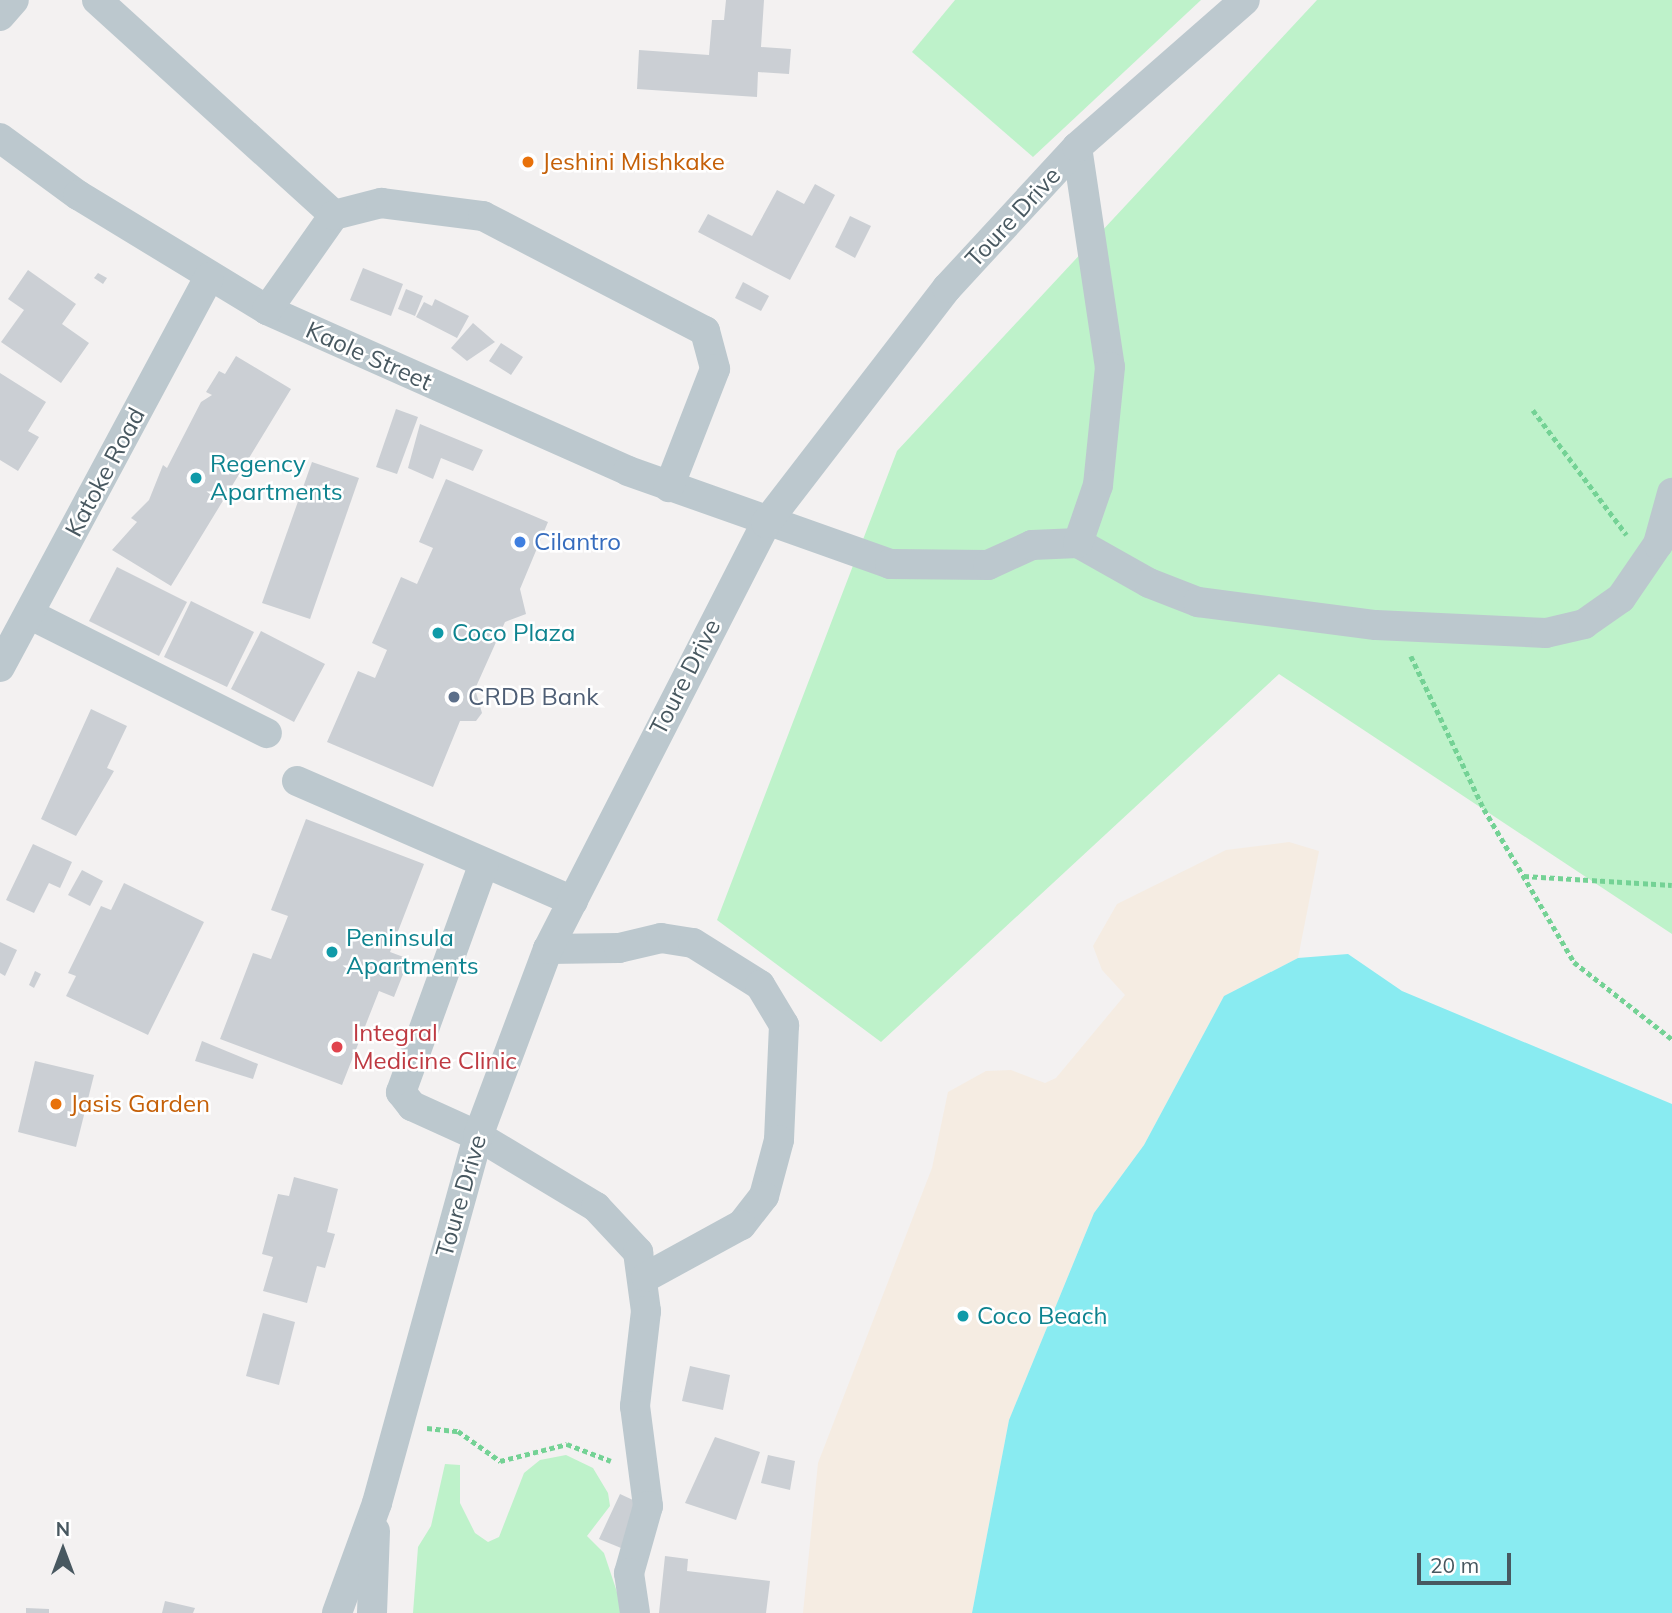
<!DOCTYPE html>
<style>
body{margin:0}
#map{position:relative;width:1672px;height:1613px;overflow:hidden;background:#f3f1f1;font-family:Mulish,sans-serif}
div>[style]{position:absolute}
.green>*{inset:0;background:#bef2ca}
.sand>*{inset:0;background:#f5ece2}
.water>*{inset:0;background:#89ebf1}
.building>*{inset:0;background:#cbcfd4}
.path>*{height:4.5px;margin-top:-2.25px;transform-origin:0;background:repeating-linear-gradient(90deg,#74d295 0 5px,transparent 0 8.5px)}
.minor>*{height:30px;margin:-15px;padding:0 15px;transform-origin:15px;border-radius:15px;background:#bcc8ce}
.dots>*{width:19px;height:19px;translate:-50% -50%;box-sizing:border-box;border:4px solid #fff;border-radius:50%}
span{translate:-50% -50%;white-space:nowrap;text-align:center;line-height:1.15;-webkit-text-stroke:5px #fff;paint-order:stroke}
.food-label{font-size:24px;color:#c56008}
.left{translate:0 -50%;text-align:left}
.street-label{font-size:24px;color:#485860}
.culture-label{font-size:24px;color:#0d838f}
.shop-label{font-size:24px;color:#366cbe}
.service-label{font-size:24px;color:#4e5e75}
.health-label{font-size:24px;color:#be3a42}
.north{position:absolute;left:28px;top:1515px;width:70px;height:70px;-webkit-text-stroke:5px #fff;paint-order:stroke;rotate:0deg;font-size:19px;font-weight:700;line-height:28px;text-align:center;color:#485860}
.north::after{content:'';display:block;margin:auto;width:24px;height:32px;background:#485860;clip-path:polygon(50% 0,100% 100%,50% 72%,0 100%)}
.scale{position:absolute;left:1417px;top:1553px;width:94px;height:32px;box-sizing:border-box;border:4px solid #485860;border-top:0;padding-left:9px;font-size:21px;line-height:24px;white-space:nowrap;color:#485860;-webkit-text-stroke:5px #fff;paint-order:stroke}
</style>
<div id="map">
<div class="green">
<i style="clip-path:polygon(955px 0,1201px 0,1033px 157px,912px 52px)"></i>
<i style="clip-path:polygon(1317px 0,1672px 0,1672px 934px,1279px 674px,881px 1042px,717px 920px,897px 451px)"></i>
<i style="clip-path:polygon(566px 1455px,593px 1468px,608px 1493px,610px 1506px,587px 1536px,604px 1553px,624px 1613px,413px 1613px,418px 1547px,431px 1526px,445px 1464px,460px 1465px,460px 1503px,475px 1533px,488px 1542px,499px 1537px,524px 1473px,540px 1460px)"></i>
</div>
<div class="sand">
<i style="clip-path:polygon(1289px 842px,1319px 851px,1298px 958px,1224px 996px,1144px 1145px,1094px 1213px,1009px 1420px,972px 1613px,803px 1613px,818px 1463px,932px 1168px,948px 1092px,986px 1071px,1011px 1070px,1045px 1083px,1056px 1078px,1125px 995px,1102px 970px,1093px 946px,1117px 904px,1226px 850px)"></i>
</div>
<div class="water">
<i style="clip-path:polygon(1348px 954px,1402px 991px,1672px 1104px,1672px 1613px,972px 1613px,1009px 1420px,1094px 1213px,1144px 1145px,1224px 996px,1298px 958px)"></i>
</div>
<div class="building">
<i style="clip-path:polygon(726px 0,764px 0,761px 47px,791px 49px,789px 74px,758px 72px,757px 97px,637px 89px,639px 50px,709px 55px,712px 20px,724px 20px)"></i>
<i style="clip-path:polygon(815px 184px,835px 195px,790px 280px,698px 232px,708px 214px,752px 236px,777px 190px,804px 204px)"></i>
<i style="clip-path:polygon(850px 216px,871px 226px,855px 258px,835px 247px)"></i>
<i style="clip-path:polygon(363px 268px,403px 284px,391px 316px,350px 300px)"></i>
<i style="clip-path:polygon(28px 270px,76px 304px,62px 324px,89px 343px,61px 383px,1px 342px,24px 310px,8px 299px)"></i>
<i style="clip-path:polygon(98px 273px,107px 278px,103px 284px,94px 278px)"></i>
<i style="clip-path:polygon(743px 282px,769px 296px,761px 311px,735px 298px)"></i>
<i style="clip-path:polygon(406px 289px,423px 296px,415px 316px,398px 309px)"></i>
<i style="clip-path:polygon(435px 299px,469px 316px,457px 338px,416px 317px,424px 302px,432px 306px)"></i>
<i style="clip-path:polygon(473px 323px,495px 342px,467px 361px,451px 348px)"></i>
<i style="clip-path:polygon(501px 343px,523px 357px,511px 375px,489px 361px)"></i>
<i style="clip-path:polygon(236px 356px,291px 389px,171px 586px,112px 550px,137px 522px,131px 518px,149px 500px,163px 465px,167px 468px,201px 402px,212px 395px,206px 392px,219px 371px,225px 374px)"></i>
<i style="clip-path:polygon(0 373px,46px 402px,28px 431px,39px 437px,18px 471px,0 460px)"></i>
<i style="clip-path:polygon(396px 409px,418px 417px,397px 474px,376px 467px)"></i>
<i style="clip-path:polygon(420px 424px,483px 450px,473px 471px,441px 458px,433px 479px,408px 468px)"></i>
<i style="clip-path:polygon(312px 462px,359px 478px,310px 619px,262px 603px)"></i>
<i style="clip-path:polygon(446px 479px,548px 522px,520px 589px,526px 614px,505px 622px,475px 689px,482px 713px,476px 721px,460px 721px,433px 787px,327px 742px,358px 671px,375px 678px,387px 650px,372px 643px,401px 577px,417px 584px,433px 548px,419px 542px)"></i>
<i style="clip-path:polygon(117px 567px,187px 602px,159px 656px,89px 621px)"></i>
<i style="clip-path:polygon(191px 601px,254px 632px,227px 687px,164px 657px)"></i>
<i style="clip-path:polygon(261px 631px,325px 664px,294px 722px,231px 689px)"></i>
<i style="clip-path:polygon(91px 709px,127px 726px,107px 768px,114px 771px,76px 836px,41px 819px)"></i>
<i style="clip-path:polygon(306px 819px,424px 864px,390px 952px,409px 959px,394px 997px,379px 991px,342px 1085px,220px 1039px,253px 953px,271px 959px,288px 916px,271px 910px)"></i>
<i style="clip-path:polygon(33px 844px,72px 862px,60px 888px,49px 883px,34px 913px,6px 900px)"></i>
<i style="clip-path:polygon(82px 870px,103px 881px,90px 906px,68px 895px)"></i>
<i style="clip-path:polygon(124px 883px,204px 922px,148px 1035px,66px 996px,76px 976px,68px 973px,101px 906px,111px 910px)"></i>
<i style="clip-path:polygon(0 942px,17px 950px,5px 976px,0 973px)"></i>
<i style="clip-path:polygon(35px 971px,41px 974px,34px 988px,29px 985px)"></i>
<i style="clip-path:polygon(202px 1041px,258px 1064px,253px 1079px,195px 1061px)"></i>
<i style="clip-path:polygon(35px 1061px,94px 1075px,76px 1147px,18px 1132px)"></i>
<i style="clip-path:polygon(294px 1177px,338px 1189px,327px 1232px,335px 1234px,325px 1268px,317px 1266px,307px 1303px,263px 1291px,273px 1257px,262px 1254px,278px 1194px,289px 1196px)"></i>
<i style="clip-path:polygon(263px 1313px,295px 1322px,279px 1385px,246px 1376px)"></i>
<i style="clip-path:polygon(690px 1366px,730px 1375px,723px 1410px,682px 1401px)"></i>
<i style="clip-path:polygon(715px 1437px,760px 1452px,736px 1520px,685px 1503px)"></i>
<i style="clip-path:polygon(768px 1455px,795px 1461px,790px 1490px,761px 1483px)"></i>
<i style="clip-path:polygon(620px 1494px,646px 1506px,626px 1550px,599px 1539px)"></i>
<i style="clip-path:polygon(665px 1556px,688px 1559px,687px 1571px,770px 1581px,766px 1613px,659px 1613px)"></i>
<i style="clip-path:polygon(165px 1601px,195px 1608px,193px 1613px,162px 1613px)"></i>
<i style="clip-path:polygon(26px 1608px,49px 1609px,49px 1613px,26px 1613px)"></i>
</div>
<div class="path">
<i style="left:1533px;top:410px;width:156px;rotate:53.1deg"></i>
<i style="left:1411px;top:656px;width:170px;rotate:64.5deg"></i>
<i style="left:1484px;top:809px;width:178px;rotate:59.5deg"></i>
<i style="left:1574px;top:962px;width:125px;rotate:38.2deg"></i>
<i style="left:1524px;top:876px;width:148px;rotate:3.5deg"></i>
<i style="left:427px;top:1428px;width:31px;rotate:6deg"></i>
<i style="left:458px;top:1431px;width:52px;rotate:35.5deg"></i>
<i style="left:500px;top:1461px;width:69px;rotate:-14.2deg"></i>
<i style="left:567px;top:1444px;width:47px;rotate:21.1deg"></i>
</div>
<div class="minor">
<i style="left:97px;top:0;width:320px;rotate:42.2deg"></i>
<i style="left:0;top:16px;width:21px;rotate:-49deg"></i>
<i style="left:0;top:138px;width:97px;rotate:36.2deg"></i>
<i style="left:78px;top:195px;width:221px;rotate:31.3deg"></i>
<i style="left:267px;top:310px;width:395px;rotate:24deg"></i>
<i style="left:628px;top:471px;width:278px;rotate:19.5deg"></i>
<i style="left:890px;top:564px;width:98px;rotate:0.6deg"></i>
<i style="left:988px;top:565px;width:48px;rotate:-24.4deg"></i>
<i style="left:1032px;top:545px;width:46px;rotate:-2.5deg"></i>
<i style="left:1078px;top:543px;width:81px;rotate:29.4deg"></i>
<i style="left:1149px;top:583px;width:53px;rotate:21.2deg"></i>
<i style="left:1198px;top:602px;width:179px;rotate:7.4deg"></i>
<i style="left:1376px;top:625px;width:170px;rotate:2.7deg"></i>
<i style="left:1546px;top:633px;width:39px;rotate:-13deg"></i>
<i style="left:1584px;top:624px;width:45px;rotate:-35.1deg"></i>
<i style="left:1621px;top:598px;width:65px;rotate:-55.6deg"></i>
<i style="left:1658px;top:544px;width:53px;rotate:-74.6deg"></i>
<i style="left:1077px;top:147px;width:222px;rotate:81.5deg"></i>
<i style="left:1110px;top:367px;width:119px;rotate:95.8deg"></i>
<i style="left:1098px;top:485px;width:61px;rotate:109deg"></i>
<i style="left:267px;top:310px;width:116px;rotate:-54.8deg"></i>
<i style="left:334px;top:215px;width:49px;rotate:-14.3deg"></i>
<i style="left:381px;top:203px;width:103px;rotate:7.3deg"></i>
<i style="left:483px;top:216px;width:250px;rotate:27.4deg"></i>
<i style="left:705px;top:331px;width:39px;rotate:75deg"></i>
<i style="left:715px;top:369px;width:127px;rotate:111.3deg"></i>
<i style="left:29px;top:614px;width:266px;rotate:26.6deg"></i>
<i style="left:0;top:667px;width:442px;rotate:-61.8deg"></i>
<i style="left:297px;top:781px;width:301px;rotate:23.5deg"></i>
<i style="left:484px;top:863px;width:244px;rotate:109.9deg"></i>
<i style="left:401px;top:1092px;width:18px;rotate:52deg"></i>
<i style="left:412px;top:1106px;width:72px;rotate:24.4deg"></i>
<i style="left:478px;top:1136px;width:138px;rotate:31deg"></i>
<i style="left:596px;top:1207px;width:62px;rotate:47deg"></i>
<i style="left:638px;top:1252px;width:60px;rotate:82.3deg"></i>
<i style="left:646px;top:1311px;width:96px;rotate:96.6deg"></i>
<i style="left:635px;top:1406px;width:101px;rotate:82.6deg"></i>
<i style="left:648px;top:1506px;width:70px;rotate:105.8deg"></i>
<i style="left:629px;top:1573px;width:40px;rotate:81.5deg"></i>
<i style="left:548px;top:949px;width:71px;rotate:-0.8deg"></i>
<i style="left:619px;top:948px;width:43px;rotate:-13.4deg"></i>
<i style="left:661px;top:938px;width:32px;rotate:9deg"></i>
<i style="left:693px;top:943px;width:79px;rotate:32.1deg"></i>
<i style="left:760px;top:985px;width:47px;rotate:59deg"></i>
<i style="left:784px;top:1025px;width:115px;rotate:92.5deg"></i>
<i style="left:779px;top:1140px;width:58px;rotate:105deg"></i>
<i style="left:764px;top:1196px;width:37px;rotate:128deg"></i>
<i style="left:741px;top:1225px;width:108px;rotate:151.3deg"></i>
<i style="left:337px;top:1613px;width:117px;rotate:-70deg"></i>
<i style="left:377px;top:1503px;width:381px;rotate:-74.6deg"></i>
<i style="left:478px;top:1136px;width:200px;rotate:-69.5deg"></i>
<i style="left:548px;top:949px;width:479px;rotate:-62.9deg"></i>
<i style="left:766px;top:523px;width:297px;rotate:-52.4deg"></i>
<i style="left:947px;top:288px;width:192px;rotate:-47.3deg"></i>
<i style="left:1077px;top:147px;width:223px;rotate:-41.2deg"></i>
<i style="left:372px;top:1613px;width:82px;rotate:-87.9deg"></i>
</div>
<div class="dots">
<i style="left:528px;top:162px;background:#e8710a"></i>
<i style="left:196px;top:478px;background:#0f9aa8"></i>
<i style="left:520px;top:542px;background:#3f7fe0"></i>
<i style="left:438px;top:633px;background:#0f9aa8"></i>
<i style="left:454px;top:697px;background:#5c6f8a"></i>
<i style="left:332px;top:952px;background:#0f9aa8"></i>
<i style="left:337px;top:1047px;background:#e0444e"></i>
<i style="left:56px;top:1104px;background:#e8710a"></i>
<i style="left:963px;top:1316px;background:#0f9aa8"></i>
</div>
<div class="food-label">
<span class="left" style="left:542px;top:162px">Jeshini Mishkake</span>
<span class="left" style="left:70px;top:1104px">Jasis Garden</span>
</div>
<div class="street-label">
<span style="left:1013px;top:217px;rotate:-47deg">Toure Drive</span>
<span style="left:369px;top:356px;rotate:24deg">Kaole Street</span>
<span style="left:105px;top:472px;rotate:-62deg">Katoke Road</span>
<span style="left:685px;top:677px;rotate:-63deg">Toure Drive</span>
<span style="left:461px;top:1196px;rotate:-74deg">Toure Drive</span>
</div>
<div class="culture-label">
<span class="left" style="left:210px;top:478px">Regency<br>Apartments</span>
<span class="left" style="left:452px;top:633px">Coco Plaza</span>
<span class="left" style="left:346px;top:952px">Peninsula<br>Apartments</span>
<span class="left" style="left:977px;top:1316px">Coco Beach</span>
</div>
<div class="shop-label">
<span class="left" style="left:534px;top:542px">Cilantro</span>
</div>
<div class="service-label">
<span class="left" style="left:468px;top:697px">CRDB Bank</span>
</div>
<div class="health-label">
<span class="left" style="left:353px;top:1047px">Integral<br>Medicine Clinic</span>
</div>
<div class="north">N</div>
<div class="scale">20 m</div>
</div>
